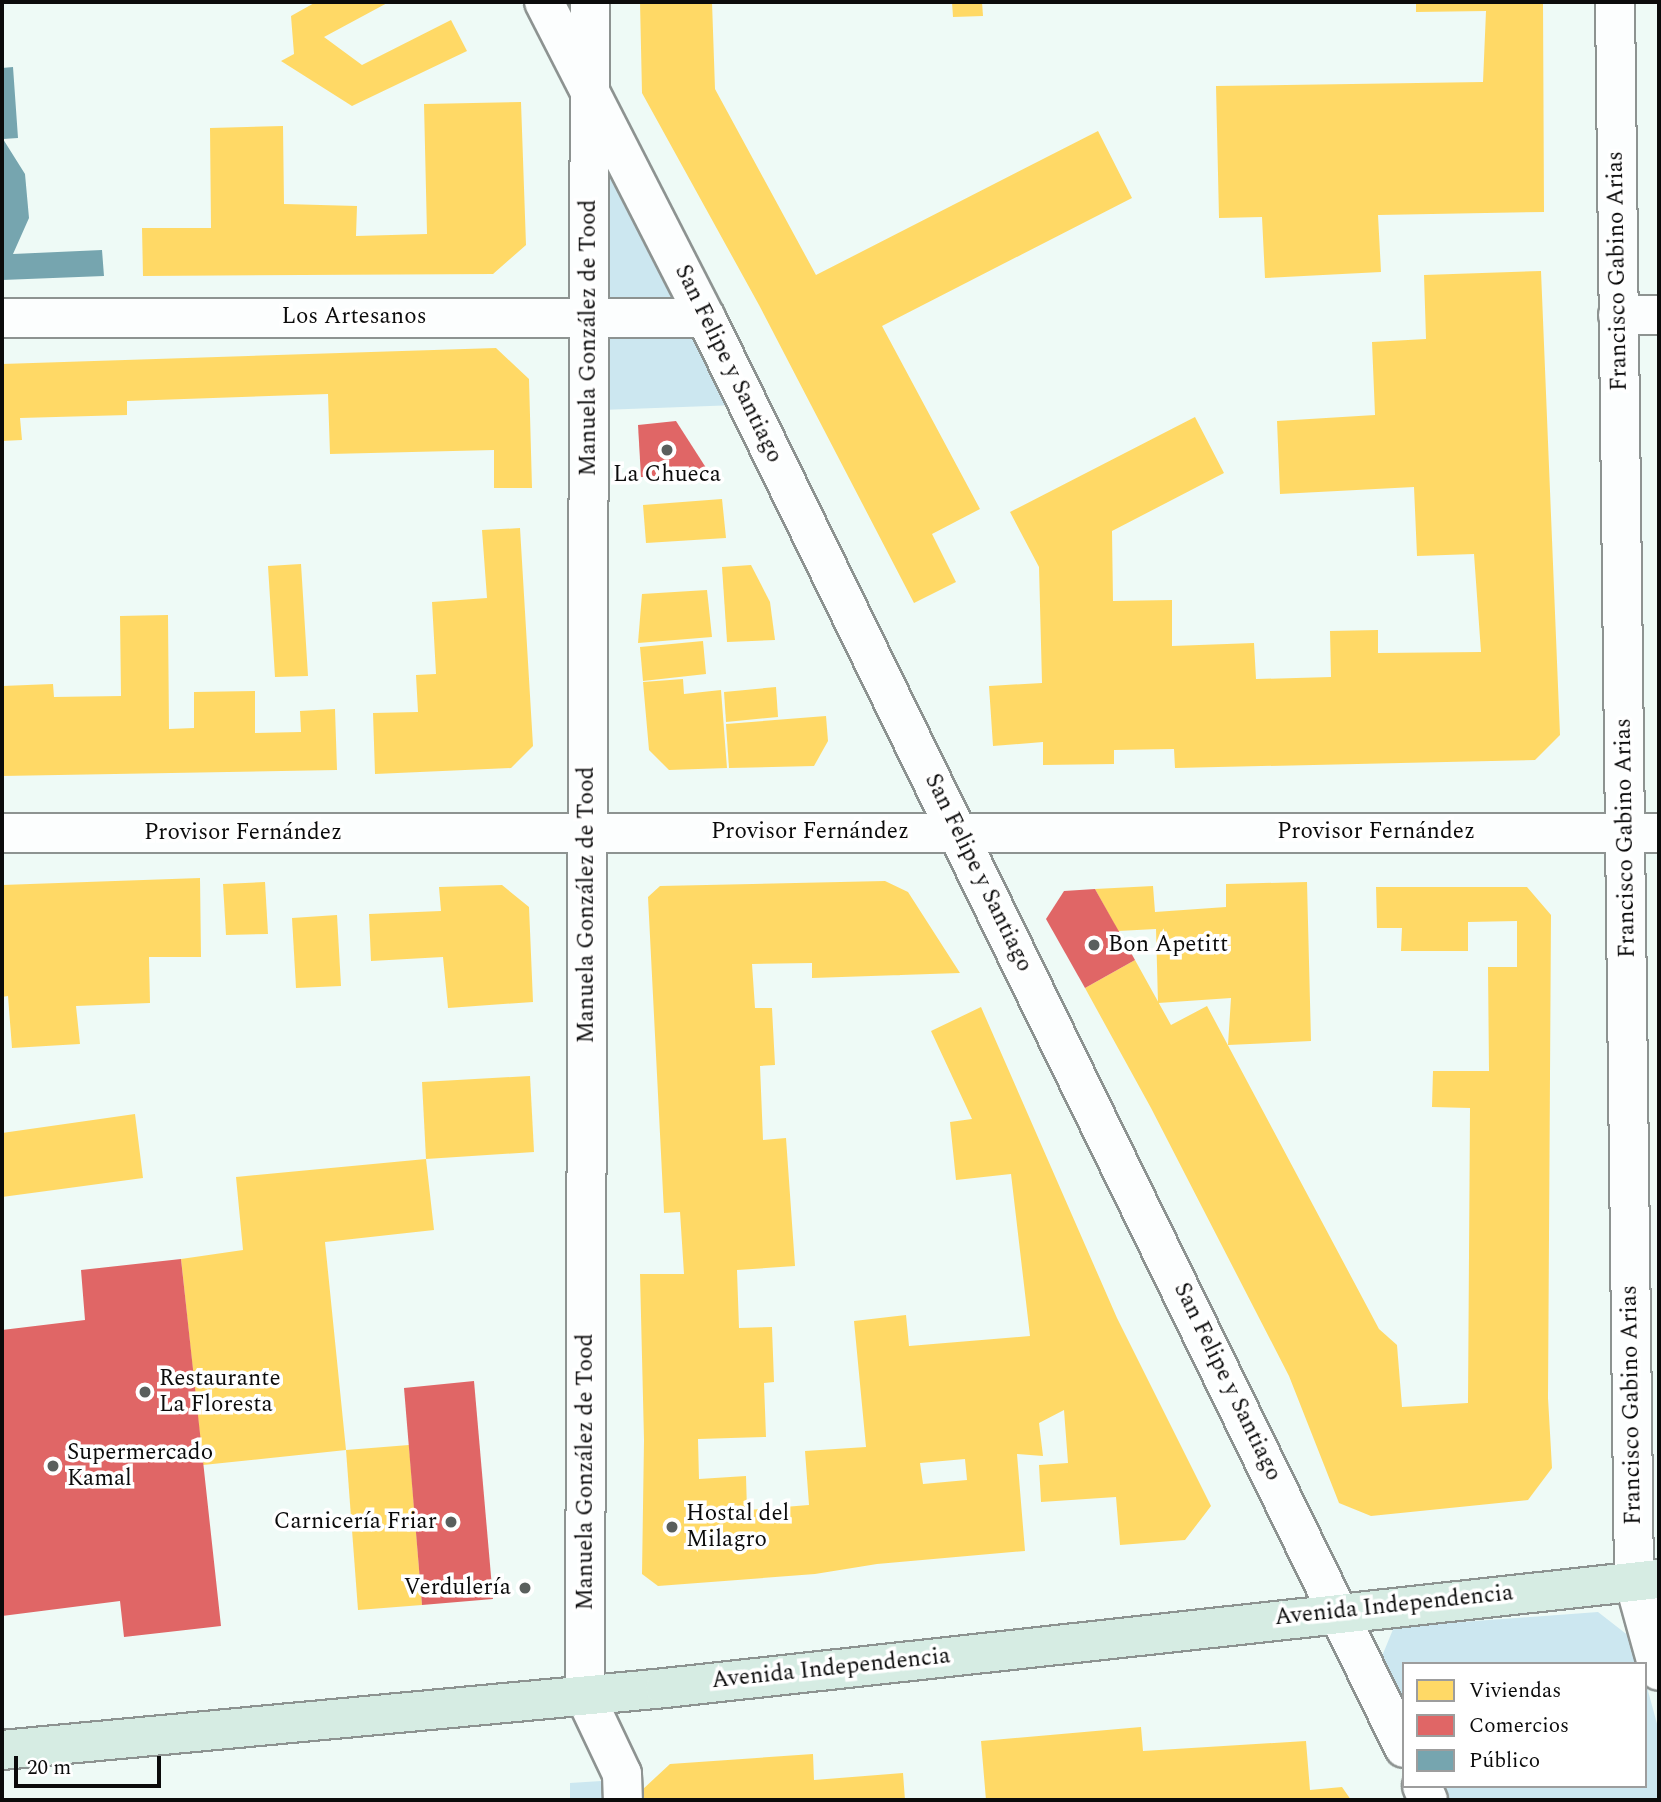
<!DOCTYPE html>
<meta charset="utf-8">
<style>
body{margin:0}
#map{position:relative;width:1661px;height:1802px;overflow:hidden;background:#eefaf6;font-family:Spectral,serif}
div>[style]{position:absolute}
.green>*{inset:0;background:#cce7f0}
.homes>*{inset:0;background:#ffd966}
.shops>*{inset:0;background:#e06666}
.public>*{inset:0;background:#76a5af}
.roads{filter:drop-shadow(2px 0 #8d9391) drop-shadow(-2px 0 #8d9391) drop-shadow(0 2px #8d9391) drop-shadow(0 -2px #8d9391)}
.minor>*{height:38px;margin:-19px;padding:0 19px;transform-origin:19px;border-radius:19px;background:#fcfefe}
.major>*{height:38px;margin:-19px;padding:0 19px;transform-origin:19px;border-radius:19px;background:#d6ece3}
.dots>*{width:19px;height:19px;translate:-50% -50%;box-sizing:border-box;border:4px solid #fff;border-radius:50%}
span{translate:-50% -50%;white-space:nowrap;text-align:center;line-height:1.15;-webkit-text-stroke:7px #fff;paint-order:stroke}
.street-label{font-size:23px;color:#0b0b0b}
.poi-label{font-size:23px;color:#0b0b0b}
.left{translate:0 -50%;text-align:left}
.right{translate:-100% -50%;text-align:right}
.frame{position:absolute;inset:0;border:4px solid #0b0b0b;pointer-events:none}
.legend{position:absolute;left:1402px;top:1662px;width:245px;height:126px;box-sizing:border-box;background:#fff;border:2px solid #9d9d9d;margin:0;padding:9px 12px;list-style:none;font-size:21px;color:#0b0b0b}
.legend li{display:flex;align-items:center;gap:14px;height:35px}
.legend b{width:35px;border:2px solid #9d9d9d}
.scale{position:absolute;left:14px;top:1756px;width:147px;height:32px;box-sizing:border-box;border:4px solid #0b0b0b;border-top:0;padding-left:9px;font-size:21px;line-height:24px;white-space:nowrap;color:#0b0b0b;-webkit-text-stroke:5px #fff;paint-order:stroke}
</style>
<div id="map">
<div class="green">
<i style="clip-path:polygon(598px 124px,737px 405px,601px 410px)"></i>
<i style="clip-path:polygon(1598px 1612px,1634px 1640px,1641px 1664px,1404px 1664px,1404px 1709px,1380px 1661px,1394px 1627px)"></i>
<i style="clip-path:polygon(1645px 1680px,1659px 1731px,1659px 1800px,1448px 1800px,1441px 1786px,1645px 1786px)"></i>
<i style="clip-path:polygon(617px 1780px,618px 1800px,570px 1800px,570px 1783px)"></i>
</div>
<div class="homes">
<i style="clip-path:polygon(316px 2px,389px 2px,324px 37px,362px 65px,451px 20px,467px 51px,352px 106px,281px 61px,294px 54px,291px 16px)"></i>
<i style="clip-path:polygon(640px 2px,712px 2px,715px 89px,816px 275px,1098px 131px,1132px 198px,882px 326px,980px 509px,932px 534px,956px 582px,914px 603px,759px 305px,642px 93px)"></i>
<i style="clip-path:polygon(952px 2px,982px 2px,983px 16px,953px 17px)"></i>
<i style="clip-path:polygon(1416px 2px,1543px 2px,1544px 212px,1378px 215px,1381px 272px,1265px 278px,1262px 217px,1219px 218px,1216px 86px,1483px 82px,1486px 11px,1416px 12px)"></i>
<i style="clip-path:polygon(521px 102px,526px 245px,493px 274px,143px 276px,142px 228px,211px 228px,210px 128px,283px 126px,284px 204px,357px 206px,356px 236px,427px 234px,424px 104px)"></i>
<i style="clip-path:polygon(1541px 271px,1560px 735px,1535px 760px,1175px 768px,1174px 749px,1114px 750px,1114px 764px,1043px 765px,1043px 742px,993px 746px,989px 686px,1042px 683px,1039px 567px,1010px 512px,1195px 417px,1224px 473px,1112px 531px,1113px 601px,1172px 600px,1172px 646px,1254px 643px,1256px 679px,1331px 677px,1330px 631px,1378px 630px,1378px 653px,1481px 652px,1474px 554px,1417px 556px,1414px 487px,1280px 494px,1277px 421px,1375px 415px,1372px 342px,1426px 339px,1424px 275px)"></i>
<i style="clip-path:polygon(496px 348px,529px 379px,532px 488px,494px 488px,494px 450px,330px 454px,328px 394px,127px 401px,127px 415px,20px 418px,22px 440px,2px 441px,2px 364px)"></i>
<i style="clip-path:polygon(722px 499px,726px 538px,646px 543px,643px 505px)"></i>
<i style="clip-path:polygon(520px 528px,533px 746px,511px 768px,375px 774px,373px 713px,418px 712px,416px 675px,436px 674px,432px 602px,487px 598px,482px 530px)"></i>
<i style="clip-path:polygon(301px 564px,308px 676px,275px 677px,268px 566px)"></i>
<i style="clip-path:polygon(751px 565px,770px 602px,775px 640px,727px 642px,722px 567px)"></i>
<i style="clip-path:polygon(707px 590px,712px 637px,638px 643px,642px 594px)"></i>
<i style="clip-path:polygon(168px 615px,169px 729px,194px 728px,194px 692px,255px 691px,255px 733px,301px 732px,300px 711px,335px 709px,337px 770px,2px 776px,2px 686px,53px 684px,54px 697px,121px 696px,120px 616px)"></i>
<i style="clip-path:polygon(703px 641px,706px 674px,643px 681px,640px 647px)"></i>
<i style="clip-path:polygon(683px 679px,684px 694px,721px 690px,727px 768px,669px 770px,649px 750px,643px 682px)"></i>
<i style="clip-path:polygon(776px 687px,778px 717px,726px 722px,724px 692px)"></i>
<i style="clip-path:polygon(826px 716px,828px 741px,814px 766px,729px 768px,726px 724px)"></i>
<i style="clip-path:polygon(200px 878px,201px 957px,149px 957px,150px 1003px,76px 1006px,80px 1044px,12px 1048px,8px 996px,2px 997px,2px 885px)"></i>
<i style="clip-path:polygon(evenodd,885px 881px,908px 892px,960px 973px,812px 978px,812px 963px,752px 964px,755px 1008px,772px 1008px,775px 1065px,760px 1066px,763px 1140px,786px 1138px,795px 1266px,737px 1270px,739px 1328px,772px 1327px,774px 1382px,764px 1383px,766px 1437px,698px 1439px,699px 1479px,746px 1476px,747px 1510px,809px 1505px,805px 1451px,866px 1447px,854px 1321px,906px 1315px,909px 1346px,1030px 1336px,1011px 1174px,956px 1180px,950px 1122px,972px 1119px,931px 1031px,981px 1007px,1117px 1318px,1211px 1506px,1185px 1540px,1120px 1545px,1116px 1497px,1041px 1502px,1039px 1465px,1068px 1463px,1064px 1410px,1039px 1423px,1043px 1456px,1017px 1454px,1025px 1551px,877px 1564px,815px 1574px,658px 1586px,642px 1574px,644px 1440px,640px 1274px,684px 1274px,680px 1212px,664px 1213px,648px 897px,660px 886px,885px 881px,965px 1459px,967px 1480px,923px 1484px,920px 1463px,965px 1459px)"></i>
<i style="clip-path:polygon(265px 882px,268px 934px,226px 935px,223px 884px)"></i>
<i style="clip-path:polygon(1307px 882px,1311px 1041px,1228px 1045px,1231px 998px,1158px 1003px,1156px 929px,1118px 931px,1095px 889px,1153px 886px,1155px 912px,1226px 907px,1226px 884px)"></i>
<i style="clip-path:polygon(502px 885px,529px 907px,533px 1002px,448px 1008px,443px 957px,371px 961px,369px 914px,441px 911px,439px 887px)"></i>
<i style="clip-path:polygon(1376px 887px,1527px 887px,1551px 915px,1548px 1398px,1552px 1468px,1528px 1500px,1371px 1516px,1339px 1503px,1289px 1376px,1151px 1108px,1085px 988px,1135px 960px,1171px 1025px,1207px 1006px,1379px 1329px,1397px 1345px,1402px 1407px,1468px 1403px,1470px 1108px,1432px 1107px,1433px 1071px,1489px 1071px,1488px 967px,1517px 967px,1517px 921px,1468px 922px,1468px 951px,1401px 951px,1402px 928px,1377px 928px)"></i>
<i style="clip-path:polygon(337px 915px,341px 986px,296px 988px,292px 918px)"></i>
<i style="clip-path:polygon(530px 1076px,534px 1152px,426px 1159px,422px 1082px)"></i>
<i style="clip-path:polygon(135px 1114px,143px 1178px,2px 1197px,2px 1133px)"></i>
<i style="clip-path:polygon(426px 1159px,434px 1230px,325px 1242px,346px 1450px,203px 1465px,181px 1259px,243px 1250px,236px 1177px)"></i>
<i style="clip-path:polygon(409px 1445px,422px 1605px,358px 1610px,346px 1450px)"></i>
<i style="clip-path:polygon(1141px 1727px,1143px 1751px,1306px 1741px,1310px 1790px,1342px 1787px,1351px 1800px,986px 1800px,981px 1741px)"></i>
<i style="clip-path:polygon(813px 1754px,814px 1780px,903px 1773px,905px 1800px,643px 1800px,642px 1790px,670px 1764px)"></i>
</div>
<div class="shops">
<i style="clip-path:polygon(676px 421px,710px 474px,641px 477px,638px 425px)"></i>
<i style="clip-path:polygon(1095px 889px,1135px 960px,1085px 988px,1046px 919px,1064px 891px)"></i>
<i style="clip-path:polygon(181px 1259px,221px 1626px,124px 1637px,120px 1601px,2px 1616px,2px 1330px,85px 1320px,81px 1270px)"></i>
<i style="clip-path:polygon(474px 1381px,493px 1599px,422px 1605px,404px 1388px)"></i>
</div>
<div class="public">
<i style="clip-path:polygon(13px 67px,18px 138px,3px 139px,25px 174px,29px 218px,13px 254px,102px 250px,104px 276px,2px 280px,2px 68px)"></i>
</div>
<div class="roads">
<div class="minor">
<i style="left:544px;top:2px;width:355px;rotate:62.9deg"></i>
<i style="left:706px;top:318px;width:1591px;rotate:63.98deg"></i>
<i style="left:590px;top:2px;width:1694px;rotate:90.17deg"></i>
<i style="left:585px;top:1696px;width:86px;rotate:64.6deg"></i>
<i style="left:622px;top:1774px;width:26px;rotate:88deg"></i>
<i style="left:1615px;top:2px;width:1579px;rotate:89.31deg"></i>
<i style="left:1634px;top:1581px;width:93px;rotate:74.5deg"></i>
<i style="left:1618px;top:315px;width:41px"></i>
<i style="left:2px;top:318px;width:704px"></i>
<i style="left:2px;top:833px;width:1657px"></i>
<i style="left:1422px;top:1786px;width:15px;rotate:67deg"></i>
</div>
<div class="major">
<i style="left:2px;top:1750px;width:666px;rotate:-5.34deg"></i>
<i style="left:665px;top:1688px;width:1000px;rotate:-6.26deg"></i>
</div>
</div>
<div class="dots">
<i style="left:667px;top:450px;background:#5a5f5d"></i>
<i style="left:1094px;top:945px;background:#5a5f5d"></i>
<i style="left:145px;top:1392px;background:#5a5f5d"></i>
<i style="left:53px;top:1466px;background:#5a5f5d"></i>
<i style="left:451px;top:1522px;background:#5a5f5d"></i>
<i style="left:672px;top:1527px;background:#5a5f5d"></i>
<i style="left:525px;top:1588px;background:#5a5f5d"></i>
</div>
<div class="street-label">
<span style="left:1618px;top:271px;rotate:-91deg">Francisco Gabino Arias</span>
<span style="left:354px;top:317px">Los Artesanos</span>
<span style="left:589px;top:338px;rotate:-90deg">Manuela González de Tood</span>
<span style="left:728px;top:364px;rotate:64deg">San Felipe y Santiago</span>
<span style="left:810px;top:832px">Provisor Fernández</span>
<span style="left:1376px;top:832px">Provisor Fernández</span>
<span style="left:243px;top:833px">Provisor Fernández</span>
<span style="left:1626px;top:838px;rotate:-91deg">Francisco Gabino Arias</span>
<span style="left:978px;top:873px;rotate:64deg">San Felipe y Santiago</span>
<span style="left:587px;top:905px;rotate:-90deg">Manuela González de Tood</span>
<span style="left:1227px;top:1382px;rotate:64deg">San Felipe y Santiago</span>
<span style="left:1632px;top:1405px;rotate:-91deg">Francisco Gabino Arias</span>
<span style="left:586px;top:1472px;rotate:-90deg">Manuela González de Tood</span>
<span style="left:1394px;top:1606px;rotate:-6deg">Avenida Independencia</span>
<span style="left:831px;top:1669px;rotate:-6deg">Avenida Independencia</span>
</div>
<div class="poi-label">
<span style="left:667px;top:475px">La Chueca</span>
<span class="left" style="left:1108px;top:945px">Bon Apetitt</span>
<span class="left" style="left:159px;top:1392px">Restaurante<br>La Floresta</span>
<span class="left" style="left:67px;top:1466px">Supermercado<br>Kamal</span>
<span class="left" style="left:686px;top:1527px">Hostal del<br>Milagro</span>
<span class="right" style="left:437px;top:1522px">Carnicería Friar</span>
<span class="right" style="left:511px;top:1588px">Verdulería</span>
</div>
<div class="frame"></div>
<ul class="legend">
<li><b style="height:19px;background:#ffd966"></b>Viviendas</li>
<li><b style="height:19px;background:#e06666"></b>Comercios</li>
<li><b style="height:19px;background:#76a5af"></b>Público</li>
</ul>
<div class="scale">20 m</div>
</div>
